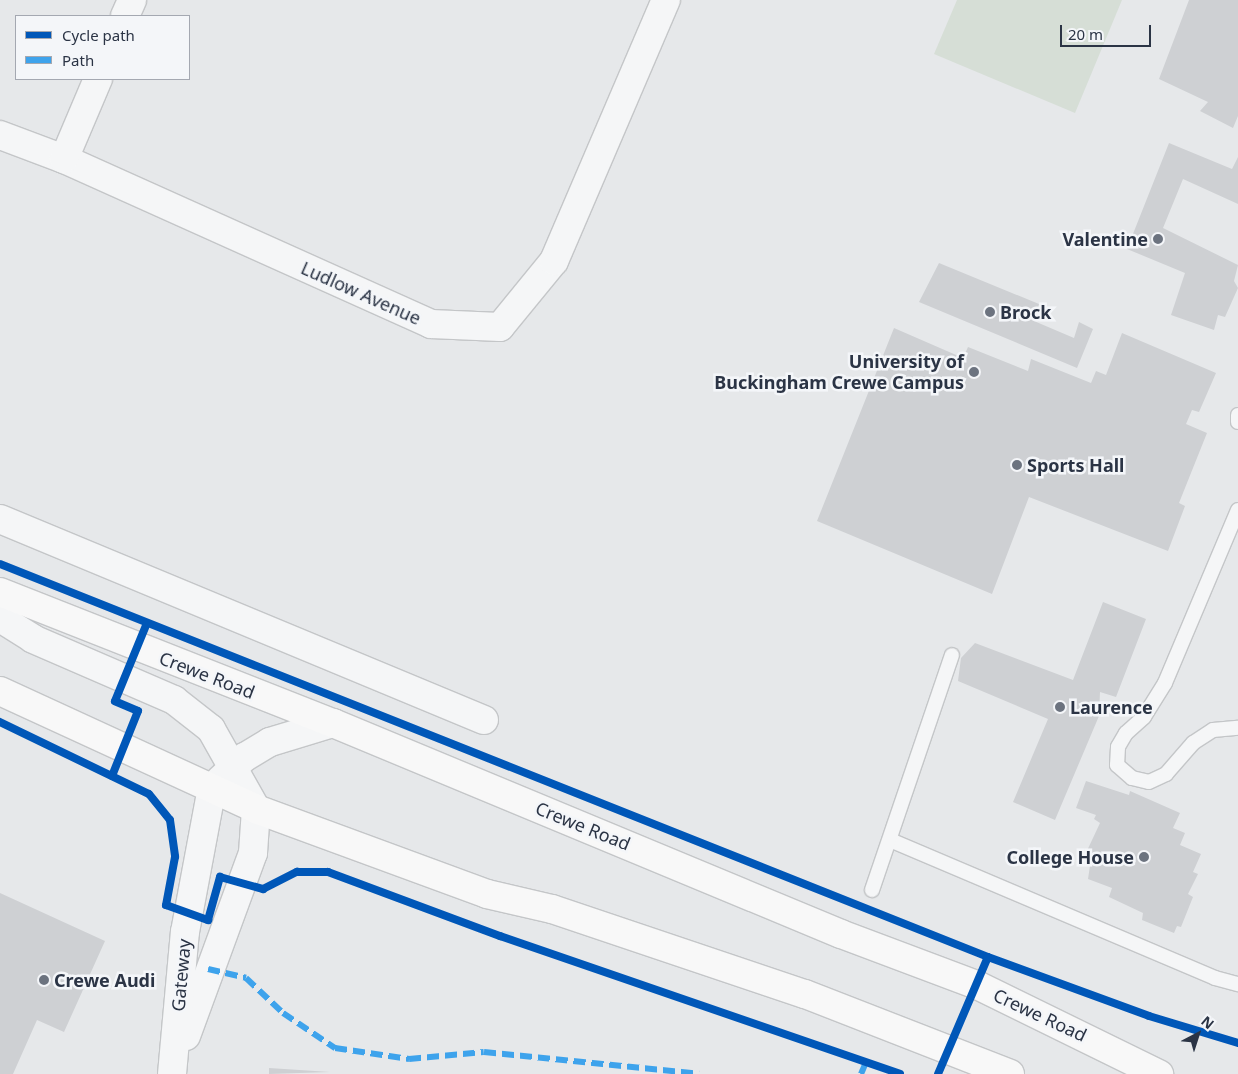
<!DOCTYPE html>
<style>
body{margin:0}
#map{position:relative;width:1238px;height:1074px;overflow:hidden;background:#e6e8ea;font-family:"Noto Sans",sans-serif}
div>[style]{position:absolute}
.green>*{inset:0;background:#d6ded6}
.building>*{inset:0;background:#ced0d3}
.roads{filter:drop-shadow(1px 0 #c4c6c8) drop-shadow(-1px 0 #c4c6c8) drop-shadow(0 1px #c4c6c8) drop-shadow(0 -1px #c4c6c8)}
.service>*{height:14px;margin:-7px;padding:0 7px;transform-origin:7px;border-radius:7px;background:#f5f6f7}
.minor>*{height:28px;margin:-14px;padding:0 14px;transform-origin:14px;border-radius:14px;background:#f5f6f7}
.tertiary>*{height:28px;margin:-14px;padding:0 14px;transform-origin:14px;border-radius:14px;background:#f5f6f7}
.primary>*{height:28px;margin:-14px;padding:0 14px;transform-origin:14px;border-radius:14px;background:#f8f8f8}
.quiet>*{height:6px;margin-top:-3px;transform-origin:0;background:repeating-linear-gradient(90deg,#3ea3ec 0 12px,transparent 0 18px)}
.cycleway>*{height:8px;margin:-4px;padding:0 4px;transform-origin:4px;border-radius:4px;background:#0057b8}
.dots>*{width:14px;height:14px;translate:-50% -50%;box-sizing:border-box;border:2px solid #f4f6f9;border-radius:50%}
span{translate:-50% -50%;white-space:nowrap;text-align:center;line-height:1.15;-webkit-text-stroke:5px #f4f6f9;paint-order:stroke}
.poi-label{font-size:18px;color:#2b3445;font-weight:700}
.right{translate:-100% -50%;text-align:right}
.left{translate:0 -50%;text-align:left}
.street-label{font-size:18px;color:#2b3445}
.legend{position:absolute;left:15px;top:15px;width:175px;height:65px;box-sizing:border-box;background:#f4f6f9;border:1px solid #a4a8b1;margin:0;padding:6px 9px;list-style:none;font-size:15px;color:#2b3445}
.legend li{display:flex;align-items:center;gap:10px;height:25px}
.legend b{width:25px;border:1px solid #a4a8b1}
.north{position:absolute;left:1173px;top:1009px;width:50px;height:50px;-webkit-text-stroke:4px #f4f6f9;paint-order:stroke;rotate:40deg;font-size:14px;font-weight:700;line-height:20px;text-align:center;color:#2b3445}
.north::after{content:'';display:block;margin:auto;width:18px;height:22px;background:#2b3445;clip-path:polygon(50% 0,100% 100%,50% 72%,0 100%)}
.scale{position:absolute;left:1060px;top:25px;width:91px;height:22px;box-sizing:border-box;border:2px solid #2b3445;border-top:0;padding-left:6px;font-size:15px;line-height:18px;white-space:nowrap;color:#2b3445;-webkit-text-stroke:4px #f4f6f9;paint-order:stroke}
</style>
<div id="map">
<div class="green">
<i style="clip-path:polygon(957px 0,1122px 0,1075px 113px,934px 54px)"></i>
</div>
<div class="building">
<i style="clip-path:polygon(1189px 0,1238px 0,1238px 116px,1233px 128px,1200px 111px,1208px 102px,1159px 79px)"></i>
<i style="clip-path:polygon(1169px 143px,1232px 169px,1238px 157px,1238px 204px,1183px 179px,1163px 228px,1238px 265px,1234px 281px,1238px 288px,1225px 317px,1218px 315px,1214px 330px,1171px 315px,1185px 273px,1127px 249px)"></i>
<i style="clip-path:polygon(939px 263px,1039px 304px,1034px 321px,1074px 338px,1079px 322px,1093px 329px,1077px 368px,919px 302px)"></i>
<i style="clip-path:polygon(894px 328px,963px 358px,968px 347px,1028px 371px,1031px 359px,1091px 383px,1096px 371px,1106px 375px,1122px 333px,1216px 373px,1199px 412px,1192px 410px,1186px 424px,1207px 433px,1179px 503px,1185px 506px,1168px 551px,1029px 497px,992px 594px,817px 521px)"></i>
<i style="clip-path:polygon(1103px 602px,1146px 619px,1116px 697px,1100px 692px,1099px 716px,1055px 820px,1013px 802px,1048px 719px,958px 681px,961px 658px,975px 643px,1073px 680px)"></i>
<i style="clip-path:polygon(1086px 781px,1129px 795px,1130px 791px,1180px 813px,1173px 828px,1185px 833px,1180px 845px,1201px 854px,1193px 872px,1198px 874px,1188px 894px,1193px 897px,1181px 927px,1177px 926px,1174px 933px,1142px 920px,1143px 913px,1109px 897px,1112px 888px,1088px 879px,1091px 859px,1085px 855px,1100px 823px,1094px 819px,1096px 815px,1076px 808px)"></i>
<i style="clip-path:polygon(0 893px,105px 941px,64px 1032px,37px 1020px,13px 1074px,0 1074px)"></i>
<i style="clip-path:polygon(269px 1068px,330px 1072px,269px 1074px)"></i>
</div>
<div class="roads">
<div class="service">
<i style="left:1238px;top:415px;width:7px;rotate:90deg"></i>
<i style="left:1238px;top:510px;width:188px;rotate:112.9deg"></i>
<i style="left:1165px;top:683px;width:40px;rotate:122deg"></i>
<i style="left:1144px;top:717px;width:24px;rotate:138deg"></i>
<i style="left:1126px;top:733px;width:16px;rotate:120deg"></i>
<i style="left:1118px;top:747px;width:18px;rotate:93deg"></i>
<i style="left:1117px;top:765px;width:20px;rotate:41deg"></i>
<i style="left:1132px;top:778px;width:17px;rotate:13deg"></i>
<i style="left:1149px;top:782px;width:19px;rotate:-25deg"></i>
<i style="left:1166px;top:774px;width:41px;rotate:-48.9deg"></i>
<i style="left:1193px;top:743px;width:24px;rotate:-33deg"></i>
<i style="left:1213px;top:730px;width:25px;rotate:-5deg"></i>
<i style="left:890px;top:840px;width:353px;rotate:23deg"></i>
<i style="left:1215px;top:978px;width:24px;rotate:15deg"></i>
<i style="left:872px;top:890px;width:248px;rotate:-71.2deg"></i>
</div>
<div class="minor">
<i style="left:125px;top:16px;width:17px;rotate:-66deg"></i>
<i style="left:0;top:135px;width:68px;rotate:20.6deg"></i>
<i style="left:64px;top:159px;width:402px;rotate:24.2deg"></i>
<i style="left:431px;top:324px;width:69px;rotate:2.5deg"></i>
<i style="left:500px;top:327px;width:85px;rotate:-50.7deg"></i>
<i style="left:554px;top:261px;width:284px;rotate:-66.8deg"></i>
<i style="left:64px;top:159px;width:87px;rotate:-67deg"></i>
<i style="left:0;top:519px;width:524px;rotate:22.55deg"></i>
<i style="left:186px;top:1036px;width:195px;rotate:-69.9deg"></i>
<i style="left:253px;top:853px;width:44px;rotate:-86.1deg"></i>
<i style="left:172px;top:1074px;width:143px;rotate:-84.8deg"></i>
<i style="left:185px;top:932px;width:147px;rotate:-79.4deg"></i>
</div>
<div class="tertiary">
<i style="left:0;top:618px;width:39px;rotate:32deg"></i>
<i style="left:33px;top:639px;width:154px;rotate:23.4deg"></i>
<i style="left:174px;top:700px;width:47px;rotate:38.1deg"></i>
<i style="left:211px;top:729px;width:92px;rotate:60.6deg"></i>
<i style="left:220px;top:780px;width:34px;rotate:-43deg"></i>
<i style="left:245px;top:757px;width:29px;rotate:-31deg"></i>
<i style="left:270px;top:742px;width:66px;rotate:-16.8deg"></i>
</div>
<div class="primary">
<i style="left:0;top:592px;width:358px;rotate:21.5deg"></i>
<i style="left:333px;top:723px;width:550px;rotate:22.56deg"></i>
<i style="left:841px;top:934px;width:145px;rotate:20.6deg"></i>
<i style="left:977px;top:985px;width:203px;rotate:26.1deg"></i>
<i style="left:0;top:691px;width:282px;rotate:24.7deg"></i>
<i style="left:256px;top:809px;width:246px;rotate:20.2deg"></i>
<i style="left:487px;top:894px;width:67px;rotate:13deg"></i>
<i style="left:552px;top:909px;width:267px;rotate:18.6deg"></i>
<i style="left:805px;top:994px;width:220px;rotate:21.3deg"></i>
</div>
</div>
<div class="quiet">
<i style="left:208px;top:969px;width:39px;rotate:13deg"></i>
<i style="left:246px;top:978px;width:51px;rotate:43.4deg"></i>
<i style="left:283px;top:1013px;width:63px;rotate:33.9deg"></i>
<i style="left:335px;top:1048px;width:75px;rotate:8.5deg"></i>
<i style="left:409px;top:1059px;width:75px;rotate:-5.3deg"></i>
<i style="left:484px;top:1052px;width:216px;rotate:5.8deg"></i>
<i style="left:861px;top:1074px;width:13px;rotate:-67deg"></i>
</div>
<div class="cycleway">
<i style="left:0;top:564px;width:1063px;rotate:21.69deg"></i>
<i style="left:988px;top:957px;width:171px;rotate:20.1deg"></i>
<i style="left:1149px;top:1016px;width:93px;rotate:16.9deg"></i>
<i style="left:0;top:722px;width:165px;rotate:25.8deg"></i>
<i style="left:149px;top:794px;width:33px;rotate:51deg"></i>
<i style="left:170px;top:820px;width:37px;rotate:82deg"></i>
<i style="left:175px;top:857px;width:49px;rotate:100.6deg"></i>
<i style="left:166px;top:905px;width:45px;rotate:19.7deg"></i>
<i style="left:208px;top:920px;width:45px;rotate:-74.4deg"></i>
<i style="left:220px;top:877px;width:45px;rotate:15.6deg"></i>
<i style="left:263px;top:889px;width:38px;rotate:-27deg"></i>
<i style="left:297px;top:872px;width:31px"></i>
<i style="left:328px;top:872px;width:184px;rotate:20.4deg"></i>
<i style="left:500px;top:936px;width:423px;rotate:19deg"></i>
<i style="left:112px;top:776px;width:70px;rotate:-68.2deg"></i>
<i style="left:138px;top:711px;width:25px;rotate:-157deg"></i>
<i style="left:115px;top:701px;width:84px;rotate:-67.7deg"></i>
<i style="left:938px;top:1074px;width:127px;rotate:-66.9deg"></i>
</div>
<div class="dots">
<i style="left:1158px;top:239px;background:#6c737f"></i>
<i style="left:990px;top:312px;background:#6c737f"></i>
<i style="left:974px;top:372px;background:#6c737f"></i>
<i style="left:1017px;top:465px;background:#6c737f"></i>
<i style="left:1060px;top:707px;background:#6c737f"></i>
<i style="left:1144px;top:857px;background:#6c737f"></i>
<i style="left:44px;top:980px;background:#6c737f"></i>
</div>
<div class="poi-label">
<span class="right" style="left:1148px;top:239px">Valentine</span>
<span class="left" style="left:1000px;top:312px">Brock</span>
<span class="right" style="left:964px;top:372px">University of<br>Buckingham Crewe Campus</span>
<span class="left" style="left:1027px;top:465px">Sports Hall</span>
<span class="left" style="left:1070px;top:707px">Laurence</span>
<span class="right" style="left:1134px;top:857px">College House</span>
<span class="left" style="left:54px;top:980px">Crewe Audi</span>
</div>
<div class="street-label">
<span style="left:361px;top:293px;rotate:24deg">Ludlow Avenue</span>
<span style="left:207px;top:675px;rotate:21deg">Crewe Road</span>
<span style="left:583px;top:826px;rotate:22deg">Crewe Road</span>
<span style="left:181px;top:975px;rotate:-85deg">Gateway</span>
<span style="left:1040px;top:1015px;rotate:25deg">Crewe Road</span>
</div>
<ul class="legend">
<li><b style="height:6px;background:#0057b8"></b>Cycle path</li>
<li><b style="height:6px;background:#3ea3ec"></b>Path</li>
</ul>
<div class="north">N</div>
<div class="scale">20 m</div>
</div>
